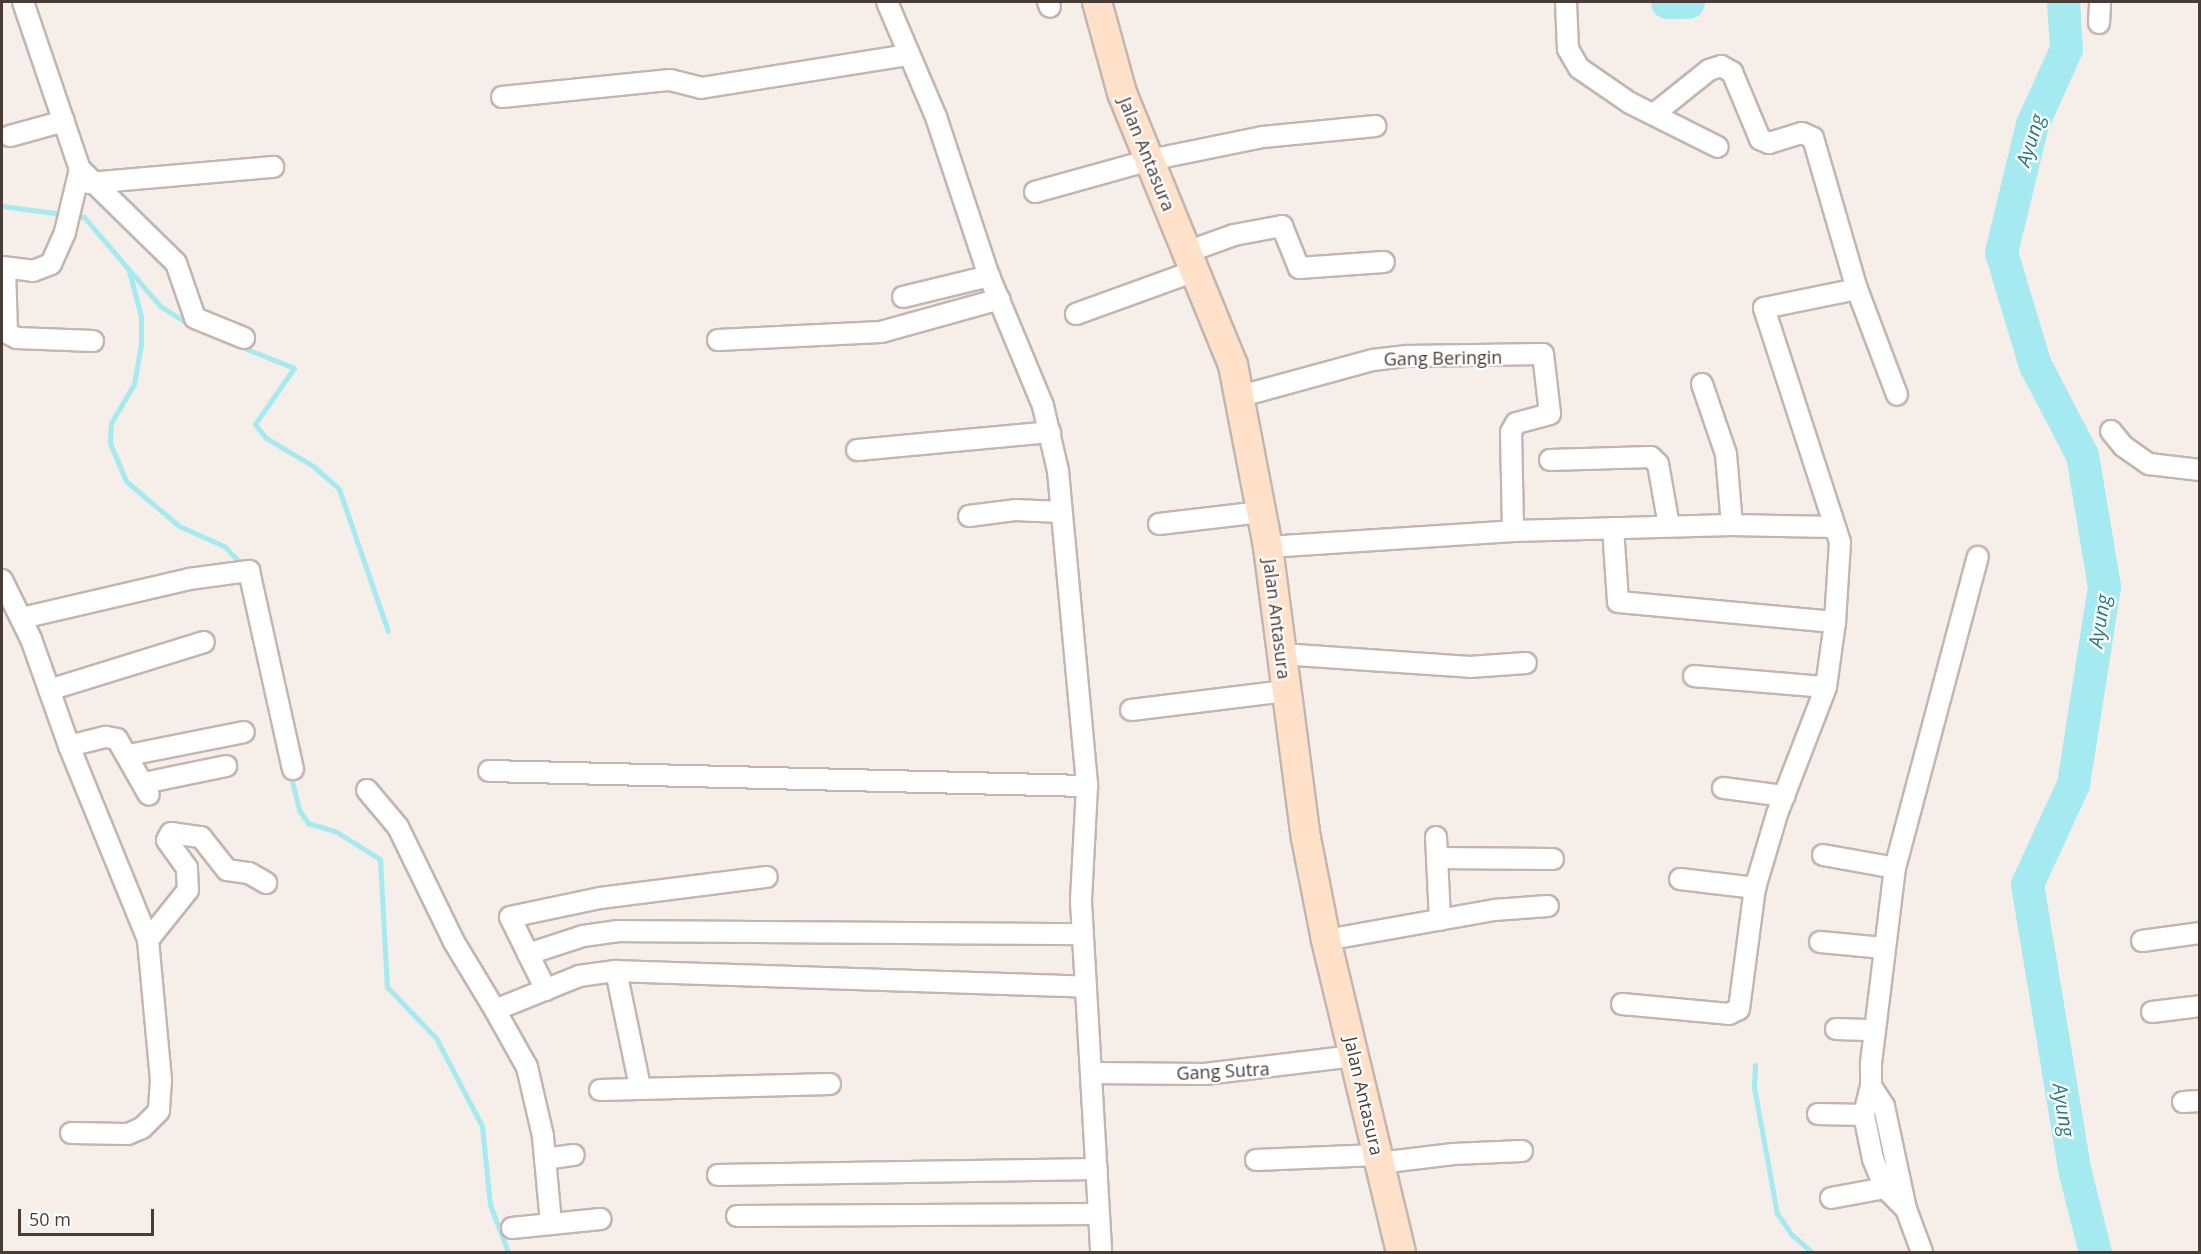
<!DOCTYPE html>
<style>
body{margin:0}
#map{position:relative;width:2201px;height:1254px;overflow:hidden;background:#f5eee9;font-family:"Open Sans",sans-serif}
div>[style]{position:absolute}
.stream>*{height:5px;margin:-2.5px;padding:0 2.5px;transform-origin:2.5px;border-radius:2.5px;background:#a6eaf1}
.river>*{height:33px;margin:-16.5px;padding:0 16.5px;transform-origin:16.5px;border-radius:16.5px;background:#a6eaf1}
.roads{filter:drop-shadow(2px 0 #c3b5af) drop-shadow(-2px 0 #c3b5af) drop-shadow(0 2px #c3b5af) drop-shadow(0 -2px #c3b5af)}
.street>*{height:20px;margin:-10px;padding:0 10px;transform-origin:10px;border-radius:10px;background:#fff}
.secondary>*{height:28px;margin:-14px;padding:0 14px;transform-origin:14px;border-radius:14px;background:#ffe1c9}
span{translate:-50% -50%;white-space:nowrap;text-align:center;line-height:1.15;-webkit-text-stroke:4.5px #fff;paint-order:stroke}
.street-label{font-size:18px;color:#493c37}
.water-label{font-size:20px;color:#267b84;font-style:italic}
.frame{position:absolute;inset:0;border:3px solid #493c37;pointer-events:none}
.scale{position:absolute;left:18px;top:1209px;width:136px;height:27px;box-sizing:border-box;border:3px solid #493c37;border-top:0;padding-left:8px;font-size:18px;line-height:21px;white-space:nowrap;color:#493c37;-webkit-text-stroke:4px #fff;paint-order:stroke}
</style>
<div id="map">
<div class="stream">
<i style="left:2px;top:206px;width:83px;rotate:7.6deg"></i>
<i style="left:84px;top:217px;width:117px;rotate:49.5deg"></i>
<i style="left:160px;top:306px;width:41px;rotate:32.2deg"></i>
<i style="left:129px;top:271px;width:47px;rotate:75.1deg"></i>
<i style="left:141px;top:316px;width:28px;rotate:90deg"></i>
<i style="left:141px;top:344px;width:41px;rotate:99.9deg"></i>
<i style="left:134px;top:384px;width:45px;rotate:120.5deg"></i>
<i style="left:111px;top:423px;width:20px;rotate:93deg"></i>
<i style="left:110px;top:443px;width:41px;rotate:67.2deg"></i>
<i style="left:126px;top:481px;width:70px;rotate:40.3deg"></i>
<i style="left:179px;top:526px;width:49px;rotate:24deg"></i>
<i style="left:224px;top:546px;width:29px;rotate:46deg"></i>
<i style="left:237px;top:345px;width:61px;rotate:22deg"></i>
<i style="left:294px;top:368px;width:68px;rotate:124.9deg"></i>
<i style="left:255px;top:424px;width:18px;rotate:52deg"></i>
<i style="left:266px;top:438px;width:55px;rotate:30.8deg"></i>
<i style="left:313px;top:466px;width:35px;rotate:41deg"></i>
<i style="left:339px;top:489px;width:150px;rotate:71deg"></i>
<i style="left:290px;top:773px;width:38px;rotate:76deg"></i>
<i style="left:299px;top:810px;width:16px;rotate:55deg"></i>
<i style="left:308px;top:823px;width:28px;rotate:17deg"></i>
<i style="left:335px;top:831px;width:53px;rotate:31.9deg"></i>
<i style="left:380px;top:859px;width:128px;rotate:86.9deg"></i>
<i style="left:387px;top:987px;width:71px;rotate:46.1deg"></i>
<i style="left:436px;top:1038px;width:99px;rotate:62.4deg"></i>
<i style="left:482px;top:1126px;width:79px;rotate:84.2deg"></i>
<i style="left:490px;top:1205px;width:50px;rotate:69deg"></i>
<i style="left:1755px;top:1065px;width:22px;rotate:93deg"></i>
<i style="left:1754px;top:1087px;width:128px;rotate:79.7deg"></i>
<i style="left:1777px;top:1213px;width:25px;rotate:56deg"></i>
<i style="left:1791px;top:1234px;width:28px;rotate:41deg"></i>
</div>
<div class="river">
<i style="left:1667px;top:2px;width:21px"></i>
<i style="left:2063px;top:2px;width:47px;rotate:86.3deg"></i>
<i style="left:2066px;top:49px;width:82px;rotate:114.4deg"></i>
<i style="left:2032px;top:124px;width:132px;rotate:103.6deg"></i>
<i style="left:2001px;top:252px;width:118px;rotate:73.3deg"></i>
<i style="left:2035px;top:365px;width:102px;rotate:62.4deg"></i>
<i style="left:2082px;top:455px;width:133px;rotate:80.5deg"></i>
<i style="left:2104px;top:586px;width:200px;rotate:98.9deg"></i>
<i style="left:2073px;top:784px;width:110px;rotate:114.7deg"></i>
<i style="left:2027px;top:884px;width:293px;rotate:80.6deg"></i>
<i style="left:2075px;top:1173px;width:81px;rotate:75.8deg"></i>
</div>
<div class="roads">
<div class="street">
<i style="left:23px;top:2px;width:176px;rotate:71.2deg"></i>
<i style="left:80px;top:169px;width:134px;rotate:44.4deg"></i>
<i style="left:176px;top:263px;width:58px;rotate:70.9deg"></i>
<i style="left:195px;top:318px;width:53px;rotate:22.2deg"></i>
<i style="left:887px;top:2px;width:125px;rotate:66.9deg"></i>
<i style="left:936px;top:117px;width:168px;rotate:71.6deg"></i>
<i style="left:989px;top:276px;width:141px;rotate:67.4deg"></i>
<i style="left:1043px;top:406px;width:67px;rotate:77deg"></i>
<i style="left:1058px;top:471px;width:316px;rotate:84.7deg"></i>
<i style="left:1048px;top:2px;width:5px;rotate:68deg"></i>
<i style="left:1566px;top:2px;width:47px;rotate:87.6deg"></i>
<i style="left:1568px;top:49px;width:22px;rotate:60deg"></i>
<i style="left:1579px;top:68px;width:62px;rotate:34.5deg"></i>
<i style="left:1630px;top:103px;width:98px;rotate:26.6deg"></i>
<i style="left:2099px;top:23px;width:21px;rotate:-87deg"></i>
<i style="left:502px;top:97px;width:169px;rotate:-5.8deg"></i>
<i style="left:670px;top:80px;width:32px;rotate:14deg"></i>
<i style="left:701px;top:88px;width:210px;rotate:-9.1deg"></i>
<i style="left:1654px;top:114px;width:70px;rotate:-38.7deg"></i>
<i style="left:1709px;top:70px;width:13px;rotate:-18deg"></i>
<i style="left:1721px;top:66px;width:13px;rotate:29deg"></i>
<i style="left:1732px;top:72px;width:73px;rotate:67.3deg"></i>
<i style="left:1760px;top:139px;width:10px;rotate:24deg"></i>
<i style="left:1769px;top:143px;width:34px;rotate:-17deg"></i>
<i style="left:1802px;top:133px;width:12px;rotate:24deg"></i>
<i style="left:1813px;top:138px;width:157px;rotate:73.8deg"></i>
<i style="left:1857px;top:289px;width:113px;rotate:69.3deg"></i>
<i style="left:10px;top:136px;width:56px;rotate:-15.5deg"></i>
<i style="left:89px;top:183px;width:185px;rotate:-5deg"></i>
<i style="left:1035px;top:192px;width:119px;rotate:-15.5deg"></i>
<i style="left:1150px;top:160px;width:115px;rotate:-11.5deg"></i>
<i style="left:1263px;top:137px;width:113px;rotate:-5.6deg"></i>
<i style="left:1187px;top:252px;width:50px;rotate:-19.9deg"></i>
<i style="left:1234px;top:235px;width:49px;rotate:-10.6deg"></i>
<i style="left:1282px;top:226px;width:45px;rotate:68deg"></i>
<i style="left:1299px;top:268px;width:85px;rotate:-4deg"></i>
<i style="left:2px;top:267px;width:31px;rotate:7deg"></i>
<i style="left:33px;top:271px;width:19px;rotate:-21deg"></i>
<i style="left:51px;top:264px;width:35px;rotate:-66deg"></i>
<i style="left:65px;top:232px;width:65px;rotate:-76.6deg"></i>
<i style="left:5px;top:268px;width:65px;rotate:88.2deg"></i>
<i style="left:7px;top:333px;width:11px;rotate:27deg"></i>
<i style="left:17px;top:338px;width:76px;rotate:2.3deg"></i>
<i style="left:903px;top:297px;width:89px;rotate:-13.7deg"></i>
<i style="left:1076px;top:314px;width:127px;rotate:-19.9deg"></i>
<i style="left:718px;top:340px;width:163px;rotate:-2.8deg"></i>
<i style="left:881px;top:332px;width:123px;rotate:-15.5deg"></i>
<i style="left:1702px;top:384px;width:74px;rotate:71.1deg"></i>
<i style="left:1726px;top:454px;width:71px;rotate:85.2deg"></i>
<i style="left:1241px;top:396px;width:137px;rotate:-15.3deg"></i>
<i style="left:1373px;top:360px;width:34px;rotate:-7deg"></i>
<i style="left:1407px;top:356px;width:136px;rotate:-0.8deg"></i>
<i style="left:1543px;top:354px;width:60px;rotate:83.3deg"></i>
<i style="left:1550px;top:414px;width:35px;rotate:165deg"></i>
<i style="left:1516px;top:423px;width:10px;rotate:119deg"></i>
<i style="left:1511px;top:432px;width:99px;rotate:88.8deg"></i>
<i style="left:2111px;top:431px;width:19px;rotate:51deg"></i>
<i style="left:2123px;top:446px;width:32px;rotate:35deg"></i>
<i style="left:2149px;top:464px;width:51px;rotate:6.7deg"></i>
<i style="left:857px;top:450px;width:194px;rotate:-5.3deg"></i>
<i style="left:1550px;top:460px;width:101px;rotate:-1.7deg"></i>
<i style="left:1651px;top:457px;width:10px;rotate:45deg"></i>
<i style="left:1658px;top:464px;width:63px;rotate:79.9deg"></i>
<i style="left:969px;top:516px;width:46px;rotate:-7.4deg"></i>
<i style="left:1015px;top:510px;width:46px;rotate:2.5deg"></i>
<i style="left:1159px;top:524px;width:103px;rotate:-6.7deg"></i>
<i style="left:1613px;top:528px;width:74px;rotate:86.1deg"></i>
<i style="left:1618px;top:602px;width:218px;rotate:5.3deg"></i>
<i style="left:1268px;top:547px;width:246px;rotate:-3.7deg"></i>
<i style="left:1513px;top:531px;width:219px;rotate:-1.6deg"></i>
<i style="left:1732px;top:525px;width:102px;rotate:1.1deg"></i>
<i style="left:2px;top:580px;width:66px;rotate:63.8deg"></i>
<i style="left:31px;top:639px;width:114px;rotate:70.4deg"></i>
<i style="left:69px;top:746px;width:209px;rotate:67.8deg"></i>
<i style="left:148px;top:940px;width:141px;rotate:84.7deg"></i>
<i style="left:161px;top:1080px;width:31px;rotate:94deg"></i>
<i style="left:159px;top:1111px;width:24px;rotate:135deg"></i>
<i style="left:142px;top:1128px;width:15px;rotate:157deg"></i>
<i style="left:128px;top:1134px;width:57px;rotate:-179deg"></i>
<i style="left:22px;top:618px;width:171px;rotate:-13.1deg"></i>
<i style="left:189px;top:579px;width:61px;rotate:-7.6deg"></i>
<i style="left:249px;top:571px;width:203px;rotate:77.5deg"></i>
<i style="left:1281px;top:654px;width:189px;rotate:3.9deg"></i>
<i style="left:1470px;top:667px;width:56px;rotate:-4.1deg"></i>
<i style="left:1694px;top:676px;width:132px;rotate:4.8deg"></i>
<i style="left:49px;top:690px;width:162px;rotate:-17.2deg"></i>
<i style="left:1131px;top:710px;width:156px;rotate:-7deg"></i>
<i style="left:69px;top:746px;width:38px;rotate:-14deg"></i>
<i style="left:106px;top:737px;width:11px;rotate:10deg"></i>
<i style="left:117px;top:739px;width:64px;rotate:60.3deg"></i>
<i style="left:129px;top:755px;width:117px;rotate:-11.3deg"></i>
<i style="left:489px;top:771px;width:598px;rotate:1.44deg"></i>
<i style="left:1087px;top:786px;width:116px;rotate:93deg"></i>
<i style="left:1081px;top:902px;width:351px;rotate:86.7deg"></i>
<i style="left:144px;top:783px;width:84px;rotate:-11.7deg"></i>
<i style="left:1723px;top:788px;width:62px;rotate:7.5deg"></i>
<i style="left:367px;top:790px;width:48px;rotate:50deg"></i>
<i style="left:398px;top:827px;width:128px;rotate:64deg"></i>
<i style="left:454px;top:942px;width:79px;rotate:58.9deg"></i>
<i style="left:1436px;top:837px;width:83px;rotate:87.2deg"></i>
<i style="left:1823px;top:855px;width:73px;rotate:10.2deg"></i>
<i style="left:1437px;top:858px;width:116px;rotate:0.5deg"></i>
<i style="left:1680px;top:879px;width:76px;rotate:6.8deg"></i>
<i style="left:148px;top:940px;width:64px;rotate:-51.3deg"></i>
<i style="left:188px;top:890px;width:22px;rotate:-93deg"></i>
<i style="left:187px;top:868px;width:34px;rotate:-126deg"></i>
<i style="left:167px;top:840px;width:8px;rotate:-60deg"></i>
<i style="left:171px;top:833px;width:30px;rotate:8deg"></i>
<i style="left:201px;top:837px;width:42px;rotate:51.8deg"></i>
<i style="left:227px;top:870px;width:22px;rotate:8deg"></i>
<i style="left:249px;top:873px;width:20px;rotate:30deg"></i>
<i style="left:1326px;top:940px;width:171px;rotate:-10.1deg"></i>
<i style="left:1494px;top:910px;width:54px;rotate:-4.2deg"></i>
<i style="left:2142px;top:941px;width:59px;rotate:-7.9deg"></i>
<i style="left:1820px;top:942px;width:64px;rotate:5.4deg"></i>
<i style="left:528px;top:954px;width:58px;rotate:-18.1deg"></i>
<i style="left:583px;top:936px;width:34px;rotate:-8deg"></i>
<i style="left:617px;top:931px;width:466px;rotate:0.4deg"></i>
<i style="left:616px;top:971px;width:118px;rotate:78.3deg"></i>
<i style="left:546px;top:990px;width:81px;rotate:-116.3deg"></i>
<i style="left:510px;top:917px;width:92px;rotate:-11.9deg"></i>
<i style="left:600px;top:898px;width:168px;rotate:-7.2deg"></i>
<i style="left:1622px;top:1004px;width:107px;rotate:5.3deg"></i>
<i style="left:1729px;top:1014px;width:11px;rotate:-27deg"></i>
<i style="left:1739px;top:1009px;width:122px;rotate:-82.5deg"></i>
<i style="left:1755px;top:888px;width:77px;rotate:-73.4deg"></i>
<i style="left:1777px;top:814px;width:136px;rotate:-68.9deg"></i>
<i style="left:1826px;top:687px;width:66px;rotate:-82.1deg"></i>
<i style="left:1835px;top:622px;width:80px;rotate:-86.4deg"></i>
<i style="left:1840px;top:542px;width:246px;rotate:-108deg"></i>
<i style="left:1764px;top:308px;width:95px;rotate:-11.5deg"></i>
<i style="left:2152px;top:1012px;width:48px;rotate:-7.1deg"></i>
<i style="left:1836px;top:1029px;width:38px;rotate:2deg"></i>
<i style="left:1091px;top:1073px;width:114px;rotate:0.5deg"></i>
<i style="left:1205px;top:1074px;width:150px;rotate:-6.9deg"></i>
<i style="left:1871px;top:1086px;width:30px;rotate:104deg"></i>
<i style="left:1864px;top:1115px;width:45px;rotate:78.4deg"></i>
<i style="left:1873px;top:1159px;width:31px;rotate:68deg"></i>
<i style="left:1885px;top:1188px;width:30px;rotate:45deg"></i>
<i style="left:600px;top:1090px;width:230px;rotate:-1.5deg"></i>
<i style="left:2183px;top:1102px;width:17px;rotate:-3deg"></i>
<i style="left:1818px;top:1114px;width:46px;rotate:1.2deg"></i>
<i style="left:545px;top:1159px;width:29px;rotate:-8deg"></i>
<i style="left:1256px;top:1160px;width:121px;rotate:-2.4deg"></i>
<i style="left:1379px;top:1163px;width:75px;rotate:-6.9deg"></i>
<i style="left:1453px;top:1154px;width:69px;rotate:-2.5deg"></i>
<i style="left:718px;top:1175px;width:379px;rotate:-0.9deg"></i>
<i style="left:1831px;top:1198px;width:55px;rotate:-10.5deg"></i>
<i style="left:737px;top:1216px;width:361px;rotate:-0.3deg"></i>
<i style="left:551px;top:1223px;width:87px;rotate:-95.3deg"></i>
<i style="left:543px;top:1136px;width:71px;rotate:-103.1deg"></i>
<i style="left:527px;top:1067px;width:65px;rotate:-119.3deg"></i>
<i style="left:495px;top:1010px;width:91px;rotate:-22deg"></i>
<i style="left:579px;top:976px;width:37px;rotate:-8deg"></i>
<i style="left:616px;top:971px;width:470px;rotate:1.9deg"></i>
<i style="left:512px;top:1228px;width:89px;rotate:-5.8deg"></i>
<i style="left:1922px;top:1252px;width:46px;rotate:-110.4deg"></i>
<i style="left:1906px;top:1209px;width:105px;rotate:-102.1deg"></i>
<i style="left:1884px;top:1106px;width:24px;rotate:-123deg"></i>
<i style="left:1871px;top:1086px;width:23px;rotate:-90deg"></i>
<i style="left:1871px;top:1063px;width:196px;rotate:-83deg"></i>
<i style="left:1895px;top:868px;width:322px;rotate:-75.1deg"></i>
</div>
<div class="secondary">
<i style="left:1097px;top:2px;width:94px;rotate:74.6deg"></i>
<i style="left:1122px;top:93px;width:294px;rotate:67.8deg"></i>
<i style="left:1233px;top:365px;width:185px;rotate:79.1deg"></i>
<i style="left:1268px;top:547px;width:293px;rotate:82.6deg"></i>
<i style="left:1306px;top:838px;width:104px;rotate:78.9deg"></i>
<i style="left:1326px;top:940px;width:321px;rotate:76.5deg"></i>
</div>
</div>
<div class="street-label">
<span style="left:1147px;top:154px;rotate:68deg">Jalan Antasura</span>
<span style="left:1443px;top:358px;rotate:-1deg">Gang Beringin</span>
<span style="left:1277px;top:619px;rotate:83deg">Jalan Antasura</span>
<span style="left:1223px;top:1071px;rotate:-3deg">Gang Sutra</span>
<span style="left:1364px;top:1096px;rotate:77deg">Jalan Antasura</span>
</div>
<div class="water-label">
<span style="left:2030px;top:140px;rotate:-73deg">Ayung</span>
<span style="left:2099px;top:621px;rotate:-81deg">Ayung</span>
<span style="left:2064px;top:1110px;rotate:81deg">Ayung</span>
</div>
<div class="frame"></div>
<div class="scale">50 m</div>
</div>
